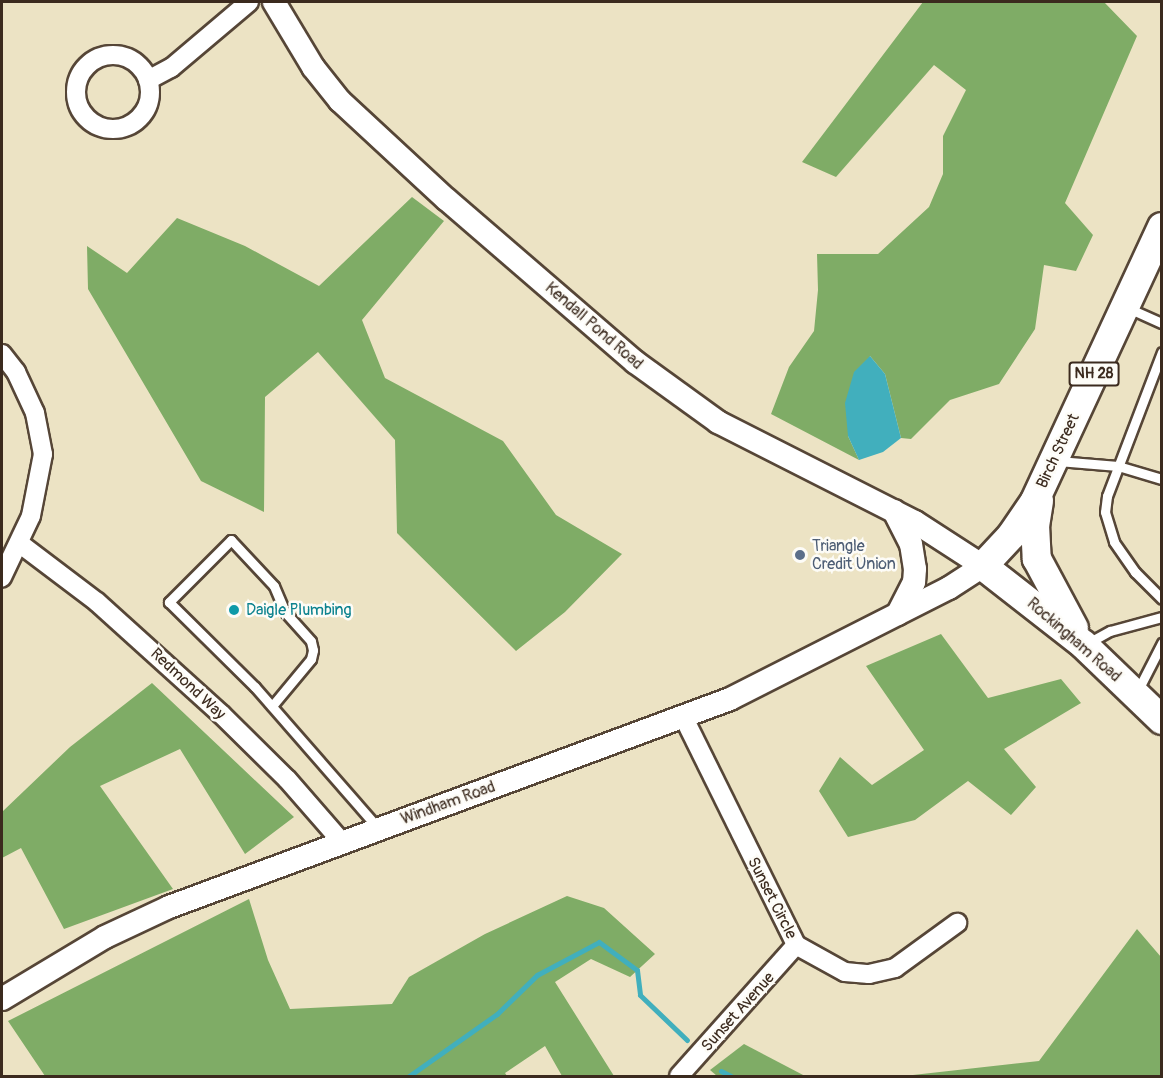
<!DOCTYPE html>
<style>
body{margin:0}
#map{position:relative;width:1163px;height:1078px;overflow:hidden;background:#ece3c4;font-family:Pangolin,sans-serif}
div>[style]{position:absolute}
.forest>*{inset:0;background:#7fac66}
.water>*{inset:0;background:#41afbd}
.stream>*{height:5px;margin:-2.5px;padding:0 2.5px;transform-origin:2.5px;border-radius:2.5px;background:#41afbd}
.roads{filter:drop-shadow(2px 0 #564637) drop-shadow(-2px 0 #564637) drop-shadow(0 2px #564637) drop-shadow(0 -2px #564637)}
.service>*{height:9px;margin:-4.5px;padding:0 4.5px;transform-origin:4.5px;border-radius:4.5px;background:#fff}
.minor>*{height:18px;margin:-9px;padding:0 9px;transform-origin:9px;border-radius:9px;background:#fff}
.minor>.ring{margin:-9px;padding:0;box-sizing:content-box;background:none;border:18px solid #fff;border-radius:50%}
.tertiary>*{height:22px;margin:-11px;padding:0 11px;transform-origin:11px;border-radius:11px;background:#fff}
.primary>*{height:28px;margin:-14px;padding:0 14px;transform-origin:14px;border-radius:14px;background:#fff}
.dots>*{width:16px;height:16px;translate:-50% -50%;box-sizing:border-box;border:3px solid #fdfcf7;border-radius:50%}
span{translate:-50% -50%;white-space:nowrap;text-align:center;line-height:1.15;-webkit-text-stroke:5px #fdfcf7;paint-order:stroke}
.shield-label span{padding:2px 4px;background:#fdfcf7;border:2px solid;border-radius:4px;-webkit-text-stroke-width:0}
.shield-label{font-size:15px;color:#3b2a1e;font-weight:700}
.street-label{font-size:16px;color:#3b2a1e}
.service-label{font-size:16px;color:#4e5e75}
.left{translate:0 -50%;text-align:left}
.culture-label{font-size:16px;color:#0d838f}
.frame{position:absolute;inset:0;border:3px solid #3b2a1e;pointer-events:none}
</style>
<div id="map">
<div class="forest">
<i style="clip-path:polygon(923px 2px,1104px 2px,1137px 36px,1065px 203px,1093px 235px,1076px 271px,1044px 265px,1035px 329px,999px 384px,950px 400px,911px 439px,901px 438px,885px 374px,870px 356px,848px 436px,859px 460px,771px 414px,789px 367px,814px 331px,818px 290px,817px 254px,878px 254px,929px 207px,943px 174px,943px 136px,966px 90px,934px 65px,836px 177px,802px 162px)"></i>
<i style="clip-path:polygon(412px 197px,444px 221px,362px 320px,385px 378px,503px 441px,556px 515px,622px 554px,565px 612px,516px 651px,397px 533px,395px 440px,318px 352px,265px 397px,264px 512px,201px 481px,88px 289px,87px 246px,127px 273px,177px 218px,245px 246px,319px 286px)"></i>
<i style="clip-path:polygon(941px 634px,988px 698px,1061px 679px,1081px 703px,1004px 749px,1036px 787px,1011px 815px,968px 781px,915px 820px,848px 837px,819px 791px,840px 757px,872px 785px,924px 750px,866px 666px)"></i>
<i style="clip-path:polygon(152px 683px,294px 817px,245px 854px,180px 749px,100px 786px,173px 889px,64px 929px,21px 848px,2px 858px,2px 812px,70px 747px)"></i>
<i style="clip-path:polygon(567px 896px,604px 908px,655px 954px,630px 977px,591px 959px,555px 982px,614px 1076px,562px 1076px,545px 1046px,505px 1073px,507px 1076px,45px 1076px,8px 1021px,249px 899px,268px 960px,290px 1009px,392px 1004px,409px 977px,485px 934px)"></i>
<i style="clip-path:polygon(1137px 929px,1161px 957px,1161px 1076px,904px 1076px,1039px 1061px)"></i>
<i style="clip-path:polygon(744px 1044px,805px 1076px,717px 1076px,710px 1070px)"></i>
</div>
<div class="water">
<i style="clip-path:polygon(870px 356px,885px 374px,901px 438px,883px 452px,859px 460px,848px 436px,845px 403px,854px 372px)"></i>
</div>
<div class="stream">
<i style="left:721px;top:1071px;width:11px;rotate:27deg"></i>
<i style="left:409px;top:1076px;width:108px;rotate:-35.2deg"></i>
<i style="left:497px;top:1014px;width:56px;rotate:-44.3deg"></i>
<i style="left:537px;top:975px;width:70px;rotate:-28deg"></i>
<i style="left:599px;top:942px;width:47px;rotate:36.4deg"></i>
<i style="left:637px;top:970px;width:25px;rotate:83deg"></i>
<i style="left:640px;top:995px;width:65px;rotate:43.8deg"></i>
</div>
<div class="roads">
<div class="service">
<i style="left:1128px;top:308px;width:37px;rotate:24deg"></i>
<i style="left:1162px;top:352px;width:154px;rotate:110.9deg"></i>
<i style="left:1107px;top:496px;width:16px;rotate:97deg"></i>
<i style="left:1105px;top:512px;width:31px;rotate:73deg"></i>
<i style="left:1114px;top:542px;width:37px;rotate:55deg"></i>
<i style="left:1135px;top:572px;width:38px;rotate:45deg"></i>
<i style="left:1058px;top:461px;width:60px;rotate:4.8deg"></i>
<i style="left:1118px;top:466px;width:46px;rotate:16.5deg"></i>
<i style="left:1088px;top:643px;width:25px;rotate:-29deg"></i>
<i style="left:1110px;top:631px;width:54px;rotate:-15.1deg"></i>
<i style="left:1138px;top:690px;width:53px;rotate:-62.9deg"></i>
<i style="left:272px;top:706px;width:61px;rotate:-50.3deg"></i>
<i style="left:311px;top:659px;width:9px;rotate:-77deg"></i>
<i style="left:313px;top:650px;width:9px;rotate:-103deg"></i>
<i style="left:311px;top:641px;width:39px;rotate:-132deg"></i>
<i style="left:285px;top:612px;width:28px;rotate:-113deg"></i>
<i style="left:274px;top:586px;width:63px;rotate:-133.1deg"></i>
<i style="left:231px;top:540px;width:88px;rotate:135deg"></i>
<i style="left:169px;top:602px;width:121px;rotate:44.7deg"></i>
<i style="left:255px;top:687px;width:187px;rotate:48.9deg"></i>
</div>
<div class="minor">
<i class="ring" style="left:76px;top:55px;width:56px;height:56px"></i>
<i style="left:148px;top:80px;width:26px;rotate:-28deg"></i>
<i style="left:171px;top:68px;width:102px;rotate:-40.2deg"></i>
<i style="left:2px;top:354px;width:23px;rotate:52deg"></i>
<i style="left:16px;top:372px;width:45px;rotate:65.1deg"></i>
<i style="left:35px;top:413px;width:42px;rotate:79deg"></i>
<i style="left:43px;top:454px;width:63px;rotate:101deg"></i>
<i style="left:31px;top:516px;width:68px;rotate:115.4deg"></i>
<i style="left:19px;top:543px;width:98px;rotate:37.1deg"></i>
<i style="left:97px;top:602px;width:167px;rotate:42.1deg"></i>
<i style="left:221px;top:714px;width:93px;rotate:44.6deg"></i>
<i style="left:287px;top:779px;width:82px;rotate:48.9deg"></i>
<i style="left:684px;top:718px;width:253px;rotate:63.7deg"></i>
<i style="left:796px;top:945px;width:56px;rotate:28.9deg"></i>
<i style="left:845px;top:972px;width:24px;rotate:5deg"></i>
<i style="left:869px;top:974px;width:27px;rotate:-13deg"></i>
<i style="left:895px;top:968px;width:77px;rotate:-36deg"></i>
<i style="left:679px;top:1076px;width:176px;rotate:-48.2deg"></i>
</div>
<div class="tertiary">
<i style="left:894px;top:511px;width:37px;rotate:63deg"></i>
<i style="left:911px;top:544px;width:25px;rotate:81deg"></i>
<i style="left:915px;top:569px;width:13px;rotate:94deg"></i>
<i style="left:914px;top:582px;width:36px;rotate:117deg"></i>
<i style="left:2px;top:999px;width:120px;rotate:-31deg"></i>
<i style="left:105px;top:937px;width:71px;rotate:-25.1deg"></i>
<i style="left:169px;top:907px;width:598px;rotate:-20.34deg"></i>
<i style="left:730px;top:699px;width:246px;rotate:-26.9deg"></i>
<i style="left:949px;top:588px;width:40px;rotate:-32.9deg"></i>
<i style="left:983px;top:566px;width:81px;rotate:-147.1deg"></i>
<i style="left:915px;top:522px;width:221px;rotate:-153.1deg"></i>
<i style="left:718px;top:422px;width:102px;rotate:-144.1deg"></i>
<i style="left:635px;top:362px;width:248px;rotate:-139.2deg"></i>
<i style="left:447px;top:200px;width:146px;rotate:-137.2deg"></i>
<i style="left:340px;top:101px;width:43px;rotate:-128.5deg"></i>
<i style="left:313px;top:67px;width:76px;rotate:-121deg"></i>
</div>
<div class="primary">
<i style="left:1162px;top:227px;width:302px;rotate:114.9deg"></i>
<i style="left:1035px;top:501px;width:42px;rotate:124.4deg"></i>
<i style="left:1011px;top:536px;width:41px;rotate:133deg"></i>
<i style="left:983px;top:566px;width:128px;rotate:38deg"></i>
<i style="left:1084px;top:645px;width:108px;rotate:43.9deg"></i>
<i style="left:1039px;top:501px;width:24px;rotate:99deg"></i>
<i style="left:1035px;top:525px;width:34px;rotate:87deg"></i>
<i style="left:1037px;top:559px;width:78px;rotate:61.8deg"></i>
</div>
</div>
<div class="dots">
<i style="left:800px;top:555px;background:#5c6f8a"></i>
<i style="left:234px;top:610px;background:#0f9aa8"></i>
</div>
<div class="shield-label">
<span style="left:1094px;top:374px">NH 28</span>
</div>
<div class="street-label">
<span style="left:594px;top:326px;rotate:41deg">Kendall Pond Road</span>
<span style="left:1058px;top:451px;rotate:-65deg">Birch Street</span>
<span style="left:1074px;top:640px;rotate:41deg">Rockingham Road</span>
<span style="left:188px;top:684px;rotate:43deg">Redmond Way</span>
<span style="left:448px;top:803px;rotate:-20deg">Windham Road</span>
<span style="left:772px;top:898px;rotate:63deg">Sunset Circle</span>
<span style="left:738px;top:1012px;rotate:-48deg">Sunset Avenue</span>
</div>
<div class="service-label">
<span class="left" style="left:812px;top:555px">Triangle<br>Credit Union</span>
</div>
<div class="culture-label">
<span class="left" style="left:246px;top:610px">Daigle Plumbing</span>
</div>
<div class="frame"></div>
</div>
